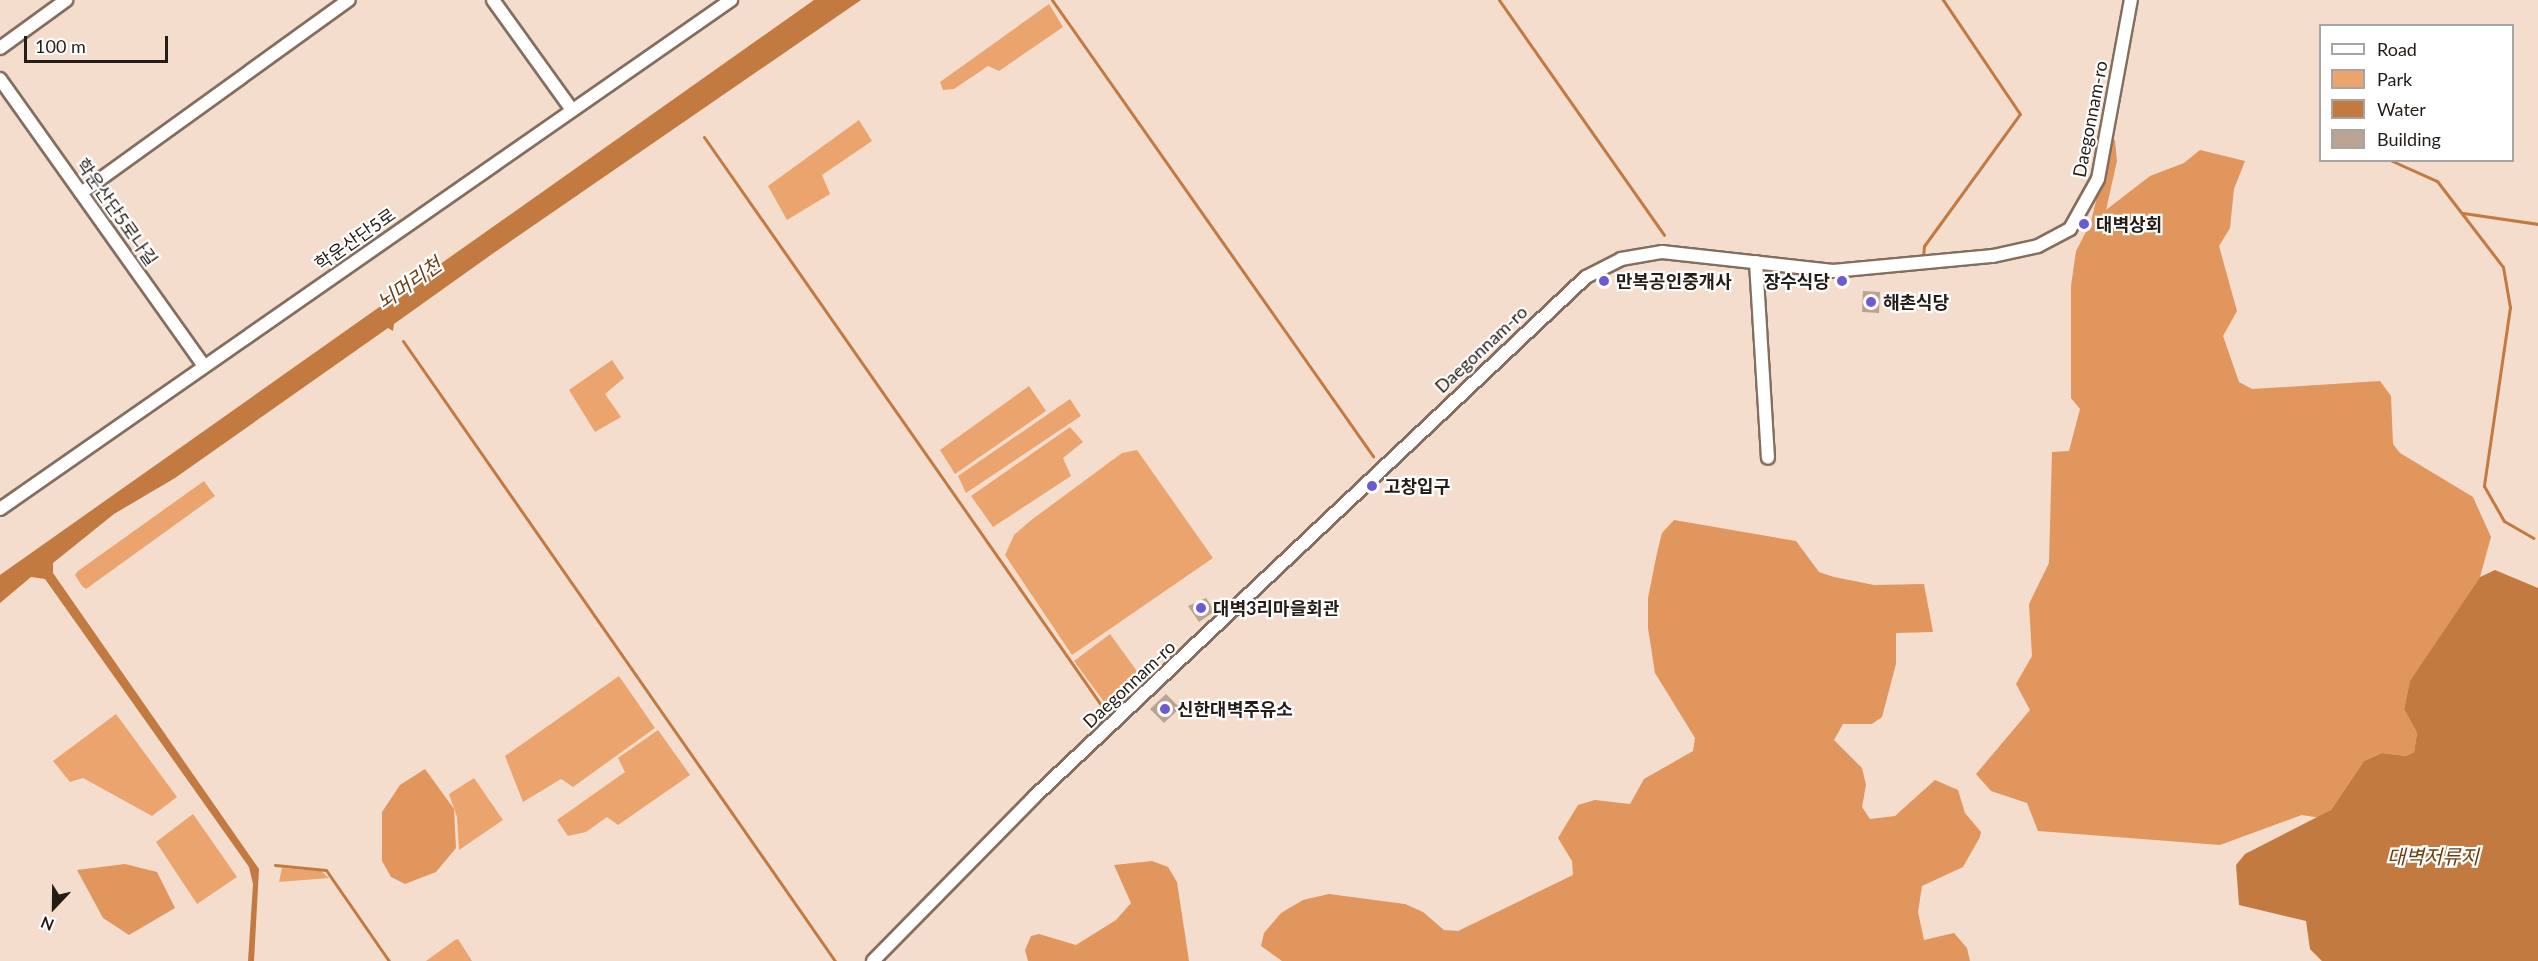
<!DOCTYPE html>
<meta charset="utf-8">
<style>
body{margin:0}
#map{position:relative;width:2538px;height:961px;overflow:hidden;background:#f5ddcd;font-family:Lato,"Noto Sans KR",sans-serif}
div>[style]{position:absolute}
.green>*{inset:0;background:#eba46e}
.forest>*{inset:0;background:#e0965d}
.water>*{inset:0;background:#c27a41}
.stream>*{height:3px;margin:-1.5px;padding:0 1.5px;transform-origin:1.5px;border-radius:1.5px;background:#c27a41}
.building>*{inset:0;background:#baa393}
.roads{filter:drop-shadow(2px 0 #836e5f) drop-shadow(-2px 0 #836e5f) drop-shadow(0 2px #836e5f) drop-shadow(0 -2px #836e5f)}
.minor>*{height:12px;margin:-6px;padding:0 6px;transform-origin:6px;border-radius:6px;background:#fff}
.dots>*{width:16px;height:16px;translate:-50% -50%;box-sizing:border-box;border:3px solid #fff;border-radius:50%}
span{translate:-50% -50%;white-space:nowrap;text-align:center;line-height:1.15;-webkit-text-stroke:4.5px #fff;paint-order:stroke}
.street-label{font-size:18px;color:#241c16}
.poi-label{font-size:18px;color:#241c16;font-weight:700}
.left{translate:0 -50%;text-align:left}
.right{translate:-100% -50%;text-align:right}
.water-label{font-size:20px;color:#6d3d12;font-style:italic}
.legend{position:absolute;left:2319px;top:24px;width:195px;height:138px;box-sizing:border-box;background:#fff;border:2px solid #a7a4a2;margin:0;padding:8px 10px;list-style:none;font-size:18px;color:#241c16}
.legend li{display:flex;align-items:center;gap:12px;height:30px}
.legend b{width:30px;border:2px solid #a7a4a2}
.north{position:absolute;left:24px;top:877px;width:60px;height:60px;-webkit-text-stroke:4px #fff;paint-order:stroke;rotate:202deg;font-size:16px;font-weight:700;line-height:24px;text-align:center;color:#241c16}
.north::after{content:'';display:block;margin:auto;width:21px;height:27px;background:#241c16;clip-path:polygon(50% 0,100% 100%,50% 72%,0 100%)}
.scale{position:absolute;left:24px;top:36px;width:144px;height:27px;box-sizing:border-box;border:3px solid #241c16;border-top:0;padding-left:8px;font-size:18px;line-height:21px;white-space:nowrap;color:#241c16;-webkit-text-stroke:4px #fff;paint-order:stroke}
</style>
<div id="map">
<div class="green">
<i style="clip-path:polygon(1049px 4px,1063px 27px,999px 71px,988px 66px,954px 89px,943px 90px,940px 82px)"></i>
<i style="clip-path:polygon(859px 120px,872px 141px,822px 175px,830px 194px,787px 220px,768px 186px)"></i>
<i style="clip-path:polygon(612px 360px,624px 378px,605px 394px,621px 417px,595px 432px,569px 390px)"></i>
<i style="clip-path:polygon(1029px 386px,1046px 411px,955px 474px,940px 450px)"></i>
<i style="clip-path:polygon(1070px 399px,1081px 416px,966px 493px,958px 476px)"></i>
<i style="clip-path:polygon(1070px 427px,1083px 442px,1063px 458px,1071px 476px,993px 527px,971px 496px)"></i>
<i style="clip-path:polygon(1137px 450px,1213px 558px,1072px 655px,1005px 555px,1014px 535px,1030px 521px,1122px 453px)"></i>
<i style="clip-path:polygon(204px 481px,215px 496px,86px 589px,82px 586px,75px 575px,78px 571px)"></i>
<i style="clip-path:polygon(1110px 634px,1142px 678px,1110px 710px,1074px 661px)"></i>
<i style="clip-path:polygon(619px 676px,655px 728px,573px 787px,561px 779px,523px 802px,505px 756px)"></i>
<i style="clip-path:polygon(116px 714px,177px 797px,152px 816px,83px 778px,70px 782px,53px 761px)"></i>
<i style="clip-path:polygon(658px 730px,690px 775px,618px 825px,607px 817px,586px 832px,568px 836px,557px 820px,625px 772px,618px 758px)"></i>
<i style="clip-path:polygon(474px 778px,503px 820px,459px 850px,457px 817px,449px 794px)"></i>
<i style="clip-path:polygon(193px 814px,237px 877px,197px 904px,156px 842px)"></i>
<i style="clip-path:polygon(282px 868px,321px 871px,329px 878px,279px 882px)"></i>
<i style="clip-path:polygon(458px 939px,472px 961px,426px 961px,455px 940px)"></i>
</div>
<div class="forest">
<i style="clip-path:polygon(2115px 140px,2117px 161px,2106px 210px,2150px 176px,2184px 163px,2200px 150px,2245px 161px,2234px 189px,2230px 228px,2219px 246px,2237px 311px,2223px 336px,2239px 382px,2252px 389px,2380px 381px,2391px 396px,2393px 444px,2400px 453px,2473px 497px,2491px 537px,2480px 577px,2410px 682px,2404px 709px,2417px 733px,2414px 752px,2406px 756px,2382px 753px,2364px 761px,2331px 810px,2321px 818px,2302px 815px,2220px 845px,2038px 831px,2027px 803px,1991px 791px,1976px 774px,2030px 710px,2016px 684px,2032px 656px,2029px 604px,2049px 563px,2052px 452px,2069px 451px,2080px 409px,2071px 398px,2071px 286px,2076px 251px,2091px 222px,2110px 141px)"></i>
<i style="clip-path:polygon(1674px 520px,1796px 541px,1819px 572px,1834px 577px,1874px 585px,1924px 584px,1933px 632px,1896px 633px,1896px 664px,1882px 717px,1872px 724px,1843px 724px,1834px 740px,1862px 768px,1866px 785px,1862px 807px,1870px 819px,1895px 816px,1935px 780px,1958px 790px,1965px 813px,1981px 832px,1980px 837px,1963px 867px,1922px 886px,1918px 912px,1924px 940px,1954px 933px,1967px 948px,1970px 961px,1282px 961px,1261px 946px,1264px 933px,1281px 913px,1303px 900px,1329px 894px,1405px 904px,1423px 912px,1444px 930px,1458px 931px,1573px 875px,1572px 861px,1558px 838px,1578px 805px,1595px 800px,1630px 804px,1644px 779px,1693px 751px,1695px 738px,1655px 673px,1648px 628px,1648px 598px,1657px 553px,1662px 533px)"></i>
<i style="clip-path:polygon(425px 769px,454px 809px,456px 848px,436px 872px,405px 884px,391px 877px,382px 861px,382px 812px,400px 785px)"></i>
<i style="clip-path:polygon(1152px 861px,1168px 867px,1177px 882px,1189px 961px,1028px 961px,1025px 950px,1031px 936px,1039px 934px,1076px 945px,1116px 920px,1131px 903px,1114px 865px)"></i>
<i style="clip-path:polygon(125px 864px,157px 872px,175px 908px,129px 935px,103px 918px,77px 870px)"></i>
</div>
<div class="water">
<i style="clip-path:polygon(814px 0,861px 0,495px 252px,394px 324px,393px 331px,388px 328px,175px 478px,114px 514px,53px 563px,53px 573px,259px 869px,254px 961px,248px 961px,253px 884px,249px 867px,45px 579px,31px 577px,0 603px,0 575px)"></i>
<i style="clip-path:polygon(2495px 570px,2538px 588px,2538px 961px,2322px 961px,2310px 949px,2306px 921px,2239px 905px,2236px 865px,2245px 854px,2331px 810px,2364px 761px,2382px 753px,2406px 756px,2414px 752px,2417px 733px,2404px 709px,2410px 681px,2480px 577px)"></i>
</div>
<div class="stream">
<i style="left:1052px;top:0;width:558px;rotate:54.86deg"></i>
<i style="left:1499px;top:0;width:287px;rotate:54.9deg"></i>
<i style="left:704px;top:137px;width:702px;rotate:55.04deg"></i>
<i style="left:2390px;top:160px;width:51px;rotate:24.1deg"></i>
<i style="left:2437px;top:181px;width:108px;rotate:52.5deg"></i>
<i style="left:2503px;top:267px;width:41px;rotate:80.1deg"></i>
<i style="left:2510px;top:307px;width:181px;rotate:98.3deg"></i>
<i style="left:2484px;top:486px;width:40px;rotate:60.3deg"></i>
<i style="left:2504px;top:521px;width:34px;rotate:30deg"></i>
<i style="left:2463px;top:213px;width:76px;rotate:8.3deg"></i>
<i style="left:1923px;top:257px;width:11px;rotate:-85deg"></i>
<i style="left:1924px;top:246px;width:163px;rotate:-54deg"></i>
<i style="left:2020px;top:114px;width:138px;rotate:-124deg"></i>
<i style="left:403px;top:341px;width:756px;rotate:55.13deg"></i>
<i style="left:275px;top:865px;width:51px;rotate:5.6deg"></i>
<i style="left:326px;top:870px;width:111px;rotate:55.3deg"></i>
</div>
<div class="building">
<i style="clip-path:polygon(1863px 291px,1880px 292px,1879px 313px,1862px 312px)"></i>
<i style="clip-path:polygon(1206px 598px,1215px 611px,1199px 622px,1188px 606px)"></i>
<i style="clip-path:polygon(1166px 694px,1180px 708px,1164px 723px,1150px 709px)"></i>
</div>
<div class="roads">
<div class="minor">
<i style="left:493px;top:0;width:135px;rotate:54.3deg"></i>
<i style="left:0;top:48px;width:82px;rotate:-36deg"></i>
<i style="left:0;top:79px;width:352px;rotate:54.6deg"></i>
<i style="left:81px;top:193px;width:330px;rotate:-35.8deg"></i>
<i style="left:1756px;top:262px;width:196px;rotate:86.5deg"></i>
<i style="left:0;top:509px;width:891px;rotate:-34.85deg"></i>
<i style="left:873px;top:961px;width:230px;rotate:-45.5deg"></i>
<i style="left:1034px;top:797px;width:758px;rotate:-43.29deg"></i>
<i style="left:1586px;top:277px;width:39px;rotate:-27deg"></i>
<i style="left:1621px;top:259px;width:42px;rotate:-9.7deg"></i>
<i style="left:1662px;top:252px;width:172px;rotate:6.3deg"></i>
<i style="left:1833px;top:271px;width:161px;rotate:-5.4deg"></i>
<i style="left:1993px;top:256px;width:46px;rotate:-12.5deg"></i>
<i style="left:2038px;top:246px;width:36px;rotate:-28deg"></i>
<i style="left:2070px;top:229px;width:57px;rotate:-60.8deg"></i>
<i style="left:2098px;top:179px;width:182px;rotate:-79.6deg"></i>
</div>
</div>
<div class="dots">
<i style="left:2084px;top:224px;background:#6d5ad3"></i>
<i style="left:1604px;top:281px;background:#6d5ad3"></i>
<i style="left:1842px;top:281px;background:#6d5ad3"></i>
<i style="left:1871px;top:302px;background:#6d5ad3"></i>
<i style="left:1372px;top:486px;background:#6d5ad3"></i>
<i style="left:1201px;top:608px;background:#6d5ad3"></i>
<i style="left:1165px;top:709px;background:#6d5ad3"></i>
</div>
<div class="street-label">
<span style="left:2090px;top:119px;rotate:-79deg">Daegonnam-ro</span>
<span style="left:117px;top:212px;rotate:55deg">학운산단5로나길</span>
<span style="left:355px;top:239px;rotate:-35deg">학운산단5로</span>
<span style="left:1481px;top:349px;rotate:-43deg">Daegonnam-ro</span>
<span style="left:1129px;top:684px;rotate:-43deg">Daegonnam-ro</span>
</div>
<div class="poi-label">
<span class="left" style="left:2096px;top:224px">대벽상회</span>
<span class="left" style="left:1616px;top:281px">만복공인중개사</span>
<span class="right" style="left:1830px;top:281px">장수식당</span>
<span class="left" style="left:1883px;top:302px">해촌식당</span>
<span class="left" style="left:1384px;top:486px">고창입구</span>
<span class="left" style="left:1213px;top:608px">대벽3리마을회관</span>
<span class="left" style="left:1177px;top:709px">신한대벽주유소</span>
</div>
<div class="water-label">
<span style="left:409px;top:283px;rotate:-35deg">뇌머리천</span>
<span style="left:2433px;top:856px">대벽저류지</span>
</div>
<ul class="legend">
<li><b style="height:8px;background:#fff"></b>Road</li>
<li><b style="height:16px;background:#eba46e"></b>Park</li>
<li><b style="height:16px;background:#c27a41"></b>Water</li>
<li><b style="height:16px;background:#baa393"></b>Building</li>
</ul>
<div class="north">N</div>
<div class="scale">100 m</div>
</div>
